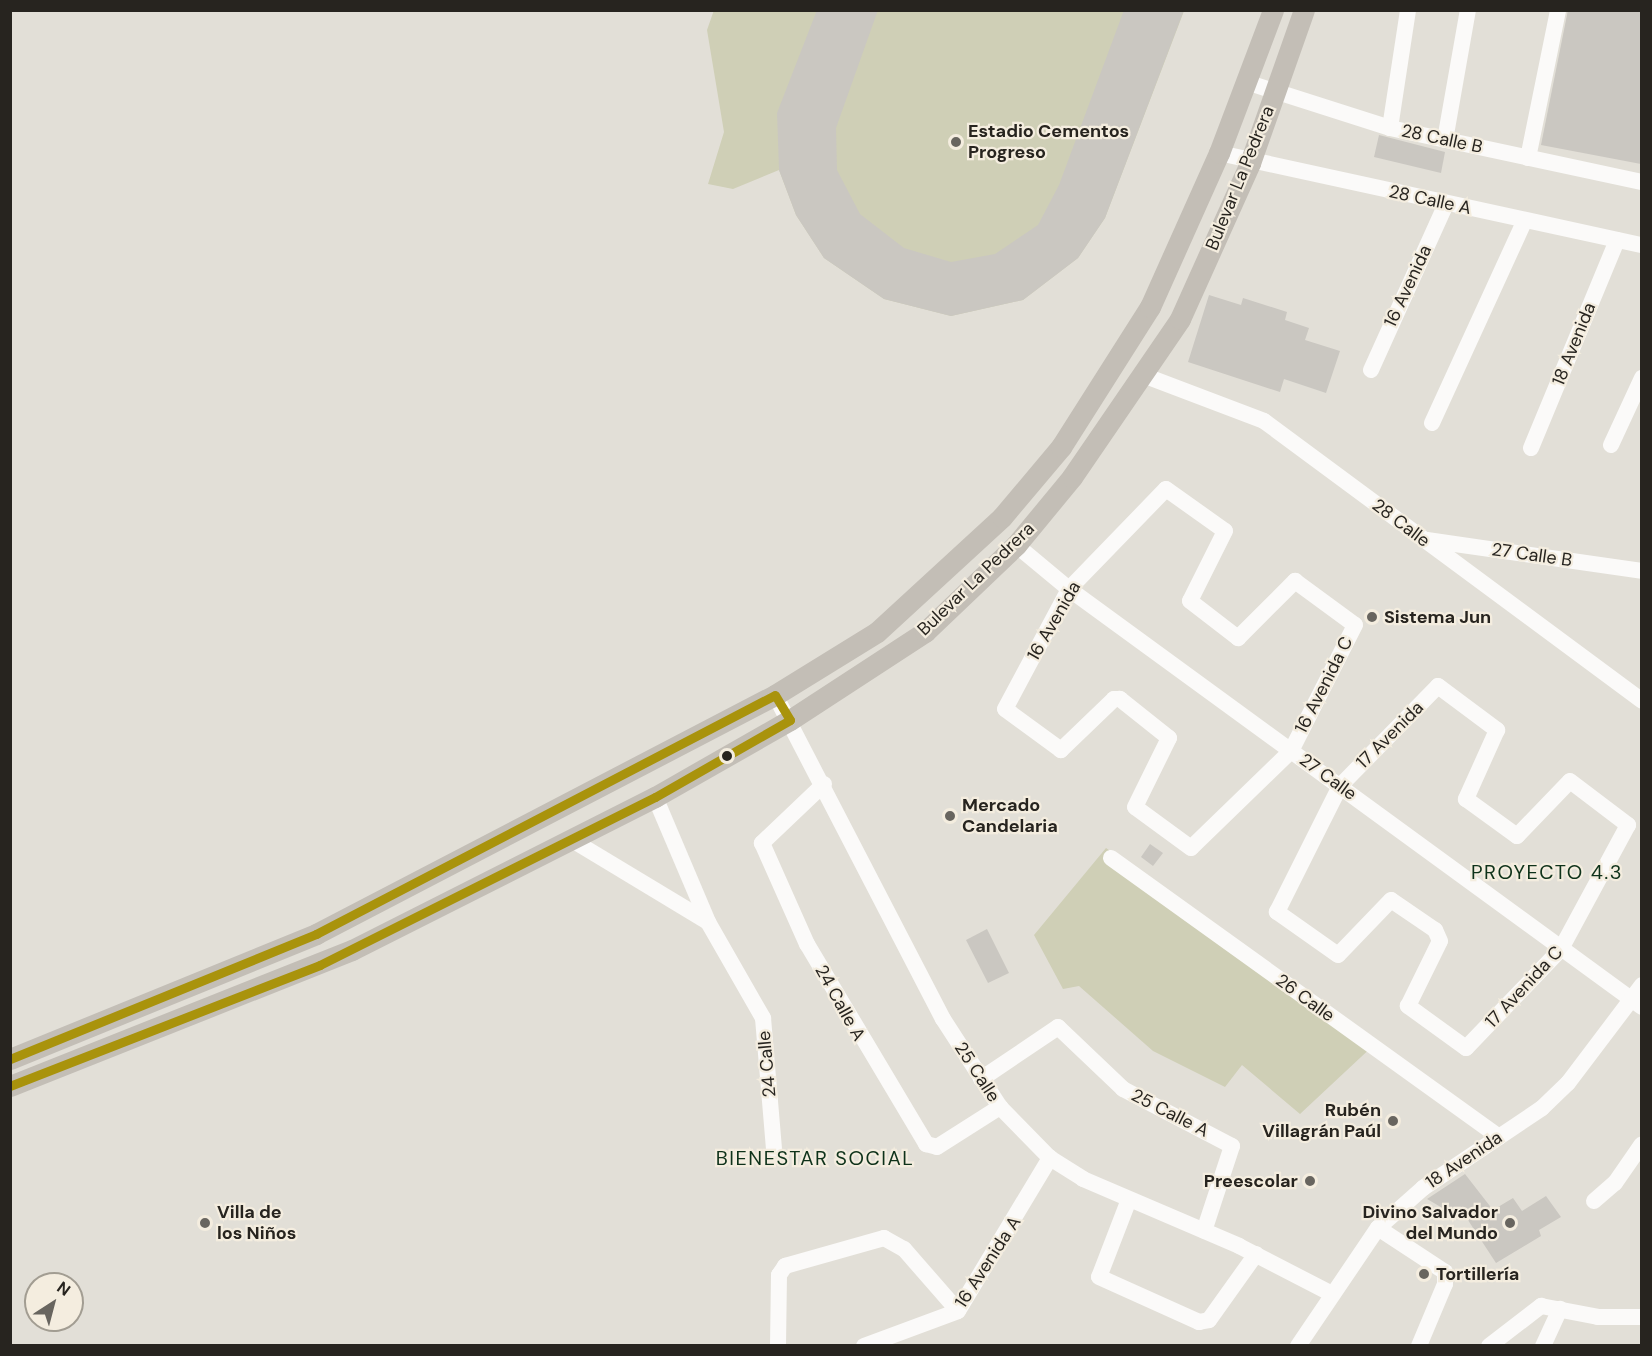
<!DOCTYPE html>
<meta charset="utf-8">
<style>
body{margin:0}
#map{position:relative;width:1652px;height:1356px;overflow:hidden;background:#e2dfd7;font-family:"DM Sans",sans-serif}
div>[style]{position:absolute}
.green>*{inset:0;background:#cfcfb6}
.building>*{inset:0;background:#cac7c1}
.minor>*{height:16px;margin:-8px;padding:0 8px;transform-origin:8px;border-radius:8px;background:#fbfaf9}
.major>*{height:21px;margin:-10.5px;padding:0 10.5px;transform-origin:10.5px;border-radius:10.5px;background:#c3beb6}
.bus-1>*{height:9px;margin:-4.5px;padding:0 4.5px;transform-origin:4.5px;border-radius:4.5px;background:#a9930c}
.dots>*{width:16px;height:16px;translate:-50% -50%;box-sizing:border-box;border:3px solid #f4eddf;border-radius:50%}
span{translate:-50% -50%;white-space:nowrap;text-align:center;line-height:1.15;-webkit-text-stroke:4.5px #f4eddf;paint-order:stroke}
.poi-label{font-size:18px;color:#27241f;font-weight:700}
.left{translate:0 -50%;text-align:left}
.right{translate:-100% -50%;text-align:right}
.street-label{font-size:18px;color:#27241f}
.neighbourhood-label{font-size:20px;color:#0e321a;letter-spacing:1.5px}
.frame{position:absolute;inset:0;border:12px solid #27241f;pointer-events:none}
.north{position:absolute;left:24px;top:1272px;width:60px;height:60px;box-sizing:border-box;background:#f4eddf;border:2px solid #a29d92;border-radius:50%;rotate:36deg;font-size:16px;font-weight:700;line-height:24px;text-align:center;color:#27241f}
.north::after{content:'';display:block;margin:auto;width:21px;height:27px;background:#68655f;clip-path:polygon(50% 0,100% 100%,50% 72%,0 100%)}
</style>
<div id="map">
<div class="green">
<i style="clip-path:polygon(714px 10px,1184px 11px,1105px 218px,1078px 258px,1023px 300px,951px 316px,884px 299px,824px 258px,796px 215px,779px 170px,733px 189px,708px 184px,724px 132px,707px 30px)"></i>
<i style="clip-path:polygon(1106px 848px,1303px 989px,1376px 1043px,1300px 1114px,1242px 1065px,1225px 1087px,1153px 1051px,1079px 986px,1063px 989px,1034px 935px)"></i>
</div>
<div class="building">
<i style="clip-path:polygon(817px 10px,878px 10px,836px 128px,837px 170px,860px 214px,904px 248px,951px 262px,995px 254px,1038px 225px,1059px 185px,1124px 10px,1184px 10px,1105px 218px,1078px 258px,1023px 300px,951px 316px,884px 299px,824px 258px,796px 215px,779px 170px,777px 113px)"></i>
<i style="clip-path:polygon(1568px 10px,1641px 10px,1641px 164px,1541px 145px)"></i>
<i style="clip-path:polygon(1379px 135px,1445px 152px,1441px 173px,1374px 157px)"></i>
<i style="clip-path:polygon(1209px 295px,1241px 305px,1243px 298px,1287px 312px,1285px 320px,1309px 328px,1305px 340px,1340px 351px,1326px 393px,1284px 379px,1280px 392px,1188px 362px)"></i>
<i style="clip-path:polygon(1150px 844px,1163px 853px,1153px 866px,1141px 857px)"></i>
<i style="clip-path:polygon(987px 929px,1009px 973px,988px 983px,966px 940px)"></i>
<i style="clip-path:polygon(1465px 1174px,1493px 1210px,1513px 1198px,1522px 1211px,1546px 1196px,1561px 1217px,1539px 1230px,1541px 1236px,1496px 1263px,1464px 1214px,1458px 1217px,1427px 1199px)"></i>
</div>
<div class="minor">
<i style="left:1246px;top:82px;width:151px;rotate:17.7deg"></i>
<i style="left:1390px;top:128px;width:258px;rotate:12.1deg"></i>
<i style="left:1390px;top:128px;width:119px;rotate:-81.3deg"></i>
<i style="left:1445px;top:140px;width:132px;rotate:-80deg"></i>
<i style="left:1219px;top:153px;width:433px;rotate:12.3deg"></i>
<i style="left:1528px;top:158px;width:151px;rotate:-78.5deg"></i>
<i style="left:1371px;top:370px;width:182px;rotate:-65.7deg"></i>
<i style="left:1143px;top:375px;width:129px;rotate:20.8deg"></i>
<i style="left:1264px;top:421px;width:470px;rotate:36.5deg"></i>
<i style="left:1432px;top:423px;width:223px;rotate:-65.4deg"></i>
<i style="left:1611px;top:445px;width:74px;rotate:-65.2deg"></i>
<i style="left:1531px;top:448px;width:225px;rotate:-67.5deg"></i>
<i style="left:1166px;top:489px;width:72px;rotate:35.4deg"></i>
<i style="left:1225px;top:531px;width:78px;rotate:116.6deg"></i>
<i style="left:1190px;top:601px;width:61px;rotate:37.6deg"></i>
<i style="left:1238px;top:638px;width:81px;rotate:-45deg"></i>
<i style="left:1295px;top:581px;width:74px;rotate:36.3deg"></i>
<i style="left:1355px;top:625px;width:141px;rotate:116.9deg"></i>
<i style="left:1291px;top:751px;width:139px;rotate:135.9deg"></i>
<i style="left:1191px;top:848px;width:69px;rotate:-143.8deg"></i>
<i style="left:1135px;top:807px;width:77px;rotate:-63.8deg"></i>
<i style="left:1169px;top:738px;width:63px;rotate:-141.5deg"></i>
<i style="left:1120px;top:699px;width:6px;rotate:180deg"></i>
<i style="left:1114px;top:699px;width:74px;rotate:136.1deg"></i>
<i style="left:1061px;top:750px;width:69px;rotate:-143.8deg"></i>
<i style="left:1005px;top:709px;width:136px;rotate:-61.9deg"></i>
<i style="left:1069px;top:589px;width:139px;rotate:-45.9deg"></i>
<i style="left:1427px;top:540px;width:217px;rotate:8.2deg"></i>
<i style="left:1016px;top:545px;width:69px;rotate:39.7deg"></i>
<i style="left:1069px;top:589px;width:709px;rotate:36.11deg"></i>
<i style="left:1438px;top:686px;width:74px;rotate:36.7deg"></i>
<i style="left:1497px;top:730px;width:76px;rotate:114.2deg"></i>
<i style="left:1466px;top:799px;width:63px;rotate:36deg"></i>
<i style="left:1517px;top:836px;width:76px;rotate:-46.1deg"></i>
<i style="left:1570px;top:781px;width:73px;rotate:37.2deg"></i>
<i style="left:1628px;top:825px;width:141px;rotate:118.4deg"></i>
<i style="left:1561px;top:949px;width:137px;rotate:133.8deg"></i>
<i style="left:1466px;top:1048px;width:72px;rotate:-144.1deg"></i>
<i style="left:1408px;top:1006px;width:72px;rotate:-63.8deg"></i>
<i style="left:1440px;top:941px;width:12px;rotate:-114deg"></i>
<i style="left:1435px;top:930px;width:53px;rotate:-145.7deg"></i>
<i style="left:1391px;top:900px;width:76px;rotate:133.9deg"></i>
<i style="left:1338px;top:955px;width:75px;rotate:-144.8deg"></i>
<i style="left:1277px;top:912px;width:141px;rotate:-63.4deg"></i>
<i style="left:1340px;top:786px;width:140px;rotate:-45.6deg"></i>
<i style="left:775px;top:695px;width:365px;rotate:62.6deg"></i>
<i style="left:943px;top:1019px;width:105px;rotate:57.1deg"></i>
<i style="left:1000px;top:1107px;width:71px;rotate:45.6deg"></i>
<i style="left:1050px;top:1158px;width:39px;rotate:32deg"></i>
<i style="left:1083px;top:1179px;width:170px;rotate:23.2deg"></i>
<i style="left:1239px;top:1246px;width:105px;rotate:27.3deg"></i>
<i style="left:824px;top:784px;width:86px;rotate:136.4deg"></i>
<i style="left:762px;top:843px;width:111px;rotate:66deg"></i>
<i style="left:807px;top:944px;width:233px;rotate:59.2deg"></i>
<i style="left:926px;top:1144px;width:11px;rotate:15deg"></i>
<i style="left:937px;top:1147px;width:75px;rotate:-32.4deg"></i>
<i style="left:655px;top:797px;width:136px;rotate:67deg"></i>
<i style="left:708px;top:922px;width:111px;rotate:60.2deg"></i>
<i style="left:763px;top:1018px;width:131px;rotate:85.2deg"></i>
<i style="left:572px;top:840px;width:159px;rotate:31.1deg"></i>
<i style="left:1111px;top:858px;width:478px;rotate:35.7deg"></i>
<i style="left:981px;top:1079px;width:93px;rotate:-34deg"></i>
<i style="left:1058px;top:1027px;width:90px;rotate:43.6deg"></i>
<i style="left:1123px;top:1089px;width:123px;rotate:27.6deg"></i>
<i style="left:1232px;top:1146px;width:89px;rotate:108.2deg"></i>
<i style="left:1594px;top:1201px;width:28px;rotate:-41deg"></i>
<i style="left:1615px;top:1183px;width:47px;rotate:-55.3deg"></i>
<i style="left:1128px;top:1202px;width:80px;rotate:111.1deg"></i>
<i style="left:1099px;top:1277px;width:110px;rotate:24.2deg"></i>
<i style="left:1199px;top:1322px;width:10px;rotate:-11deg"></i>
<i style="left:1209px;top:1320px;width:81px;rotate:-54.5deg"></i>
<i style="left:1378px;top:1228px;width:80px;rotate:33.3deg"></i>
<i style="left:1445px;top:1272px;width:12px;rotate:90deg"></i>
<i style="left:1445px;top:1284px;width:67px;rotate:112.8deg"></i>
<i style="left:778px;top:1346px;width:71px;rotate:-89.2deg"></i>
<i style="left:779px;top:1275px;width:11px;rotate:-56deg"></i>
<i style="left:785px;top:1266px;width:103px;rotate:-15.8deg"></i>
<i style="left:884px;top:1238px;width:23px;rotate:29deg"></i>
<i style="left:904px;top:1249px;width:82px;rotate:48.9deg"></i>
<i style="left:864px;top:1346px;width:100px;rotate:-20.4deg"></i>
<i style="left:958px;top:1311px;width:179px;rotate:-59deg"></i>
<i style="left:1298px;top:1346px;width:143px;rotate:-55.9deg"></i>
<i style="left:1378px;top:1228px;width:60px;rotate:-41.6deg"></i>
<i style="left:1423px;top:1188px;width:143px;rotate:-33.9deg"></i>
<i style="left:1542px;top:1108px;width:36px;rotate:-44deg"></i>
<i style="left:1568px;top:1083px;width:123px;rotate:-52.9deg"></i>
<i style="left:1489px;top:1346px;width:66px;rotate:-37.6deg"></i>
<i style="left:1541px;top:1306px;width:58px;rotate:10.9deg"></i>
<i style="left:1598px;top:1317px;width:44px"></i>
<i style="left:1543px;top:1346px;width:41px;rotate:-65.3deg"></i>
</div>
<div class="major">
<i style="left:10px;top:1059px;width:331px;rotate:-22.2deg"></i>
<i style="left:316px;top:934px;width:517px;rotate:-27.51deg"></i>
<i style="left:775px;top:695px;width:120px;rotate:-31.7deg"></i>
<i style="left:877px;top:632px;width:170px;rotate:-42.6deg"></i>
<i style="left:1002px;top:517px;width:92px;rotate:-49.9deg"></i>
<i style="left:1061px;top:447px;width:166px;rotate:-57.6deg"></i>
<i style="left:1150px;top:307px;width:169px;rotate:-65.9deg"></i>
<i style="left:1219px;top:153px;width:153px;rotate:-69.3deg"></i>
<i style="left:10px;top:1086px;width:368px;rotate:-21.7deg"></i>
<i style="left:352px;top:950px;width:339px;rotate:-26.8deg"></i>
<i style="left:655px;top:797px;width:155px;rotate:-29.7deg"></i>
<i style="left:790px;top:720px;width:161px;rotate:-33.1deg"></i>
<i style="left:925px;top:632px;width:126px;rotate:-43.7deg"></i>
<i style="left:1016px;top:545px;width:88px;rotate:-50.5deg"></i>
<i style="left:1072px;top:477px;width:191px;rotate:-55.6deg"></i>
<i style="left:1180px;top:319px;width:171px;rotate:-65.8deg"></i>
<i style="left:1250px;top:163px;width:162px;rotate:-70.6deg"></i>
</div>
<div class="bus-1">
<i style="left:10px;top:1059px;width:331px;rotate:-22.2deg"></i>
<i style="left:316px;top:934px;width:517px;rotate:-27.51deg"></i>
<i style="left:775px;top:695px;width:29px;rotate:59deg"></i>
<i style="left:790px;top:720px;width:155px;rotate:150.3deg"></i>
<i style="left:655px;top:797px;width:375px;rotate:153.4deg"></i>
<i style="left:320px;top:965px;width:333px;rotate:158.7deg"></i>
</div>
<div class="dots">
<i style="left:956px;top:142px;background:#68655f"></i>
<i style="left:1372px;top:617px;background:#68655f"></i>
<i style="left:727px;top:756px;background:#27241f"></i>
<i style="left:950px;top:816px;background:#68655f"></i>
<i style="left:1393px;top:1121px;background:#68655f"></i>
<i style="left:1310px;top:1181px;background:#68655f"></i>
<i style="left:205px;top:1223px;background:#68655f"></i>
<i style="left:1510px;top:1223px;background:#68655f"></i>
<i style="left:1424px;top:1274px;background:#68655f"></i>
</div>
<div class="poi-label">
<span class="left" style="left:968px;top:142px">Estadio Cementos<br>Progreso</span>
<span class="left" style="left:1384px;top:617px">Sistema Jun</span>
<span class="left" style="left:962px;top:816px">Mercado<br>Candelaria</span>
<span class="right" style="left:1381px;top:1121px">Rubén<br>Villagrán Paúl</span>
<span class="right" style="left:1298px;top:1181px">Preescolar</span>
<span class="left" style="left:217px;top:1223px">Villa de<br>los Niños</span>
<span class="right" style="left:1498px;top:1223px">Divino Salvador<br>del Mundo</span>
<span class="left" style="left:1436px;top:1274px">Tortillería</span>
</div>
<div class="street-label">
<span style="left:1442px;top:139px;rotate:12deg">28 Calle B</span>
<span style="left:1240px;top:178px;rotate:-68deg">Bulevar La Pedrera</span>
<span style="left:1430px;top:200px;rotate:12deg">28 Calle A</span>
<span style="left:1408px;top:286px;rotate:-65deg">16 Avenida</span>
<span style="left:1574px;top:344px;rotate:-68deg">18 Avenida</span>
<span style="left:1401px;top:523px;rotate:37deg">28 Calle</span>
<span style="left:1532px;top:555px;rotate:8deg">27 Calle B</span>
<span style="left:976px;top:579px;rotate:-44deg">Bulevar La Pedrera</span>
<span style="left:1054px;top:621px;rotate:-60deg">16 Avenida</span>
<span style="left:1324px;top:685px;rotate:-63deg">16 Avenida C</span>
<span style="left:1390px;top:735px;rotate:-45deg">17 Avenida</span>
<span style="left:1328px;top:777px;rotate:36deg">27 Calle</span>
<span style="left:1524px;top:987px;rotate:-47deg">17 Avenida C</span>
<span style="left:1305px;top:998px;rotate:36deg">26 Calle</span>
<span style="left:840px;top:1003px;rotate:61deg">24 Calle A</span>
<span style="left:767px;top:1064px;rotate:-95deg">24 Calle</span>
<span style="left:977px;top:1072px;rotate:57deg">25 Calle</span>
<span style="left:1170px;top:1113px;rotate:27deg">25 Calle A</span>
<span style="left:1464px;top:1160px;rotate:-34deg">18 Avenida</span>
<span style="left:988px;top:1262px;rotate:-57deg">16 Avenida A</span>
</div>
<div class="neighbourhood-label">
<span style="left:1547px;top:872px">PROYECTO 4.3</span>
<span style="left:815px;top:1158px">BIENESTAR SOCIAL</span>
</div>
<div class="frame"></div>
<div class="north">N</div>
</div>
